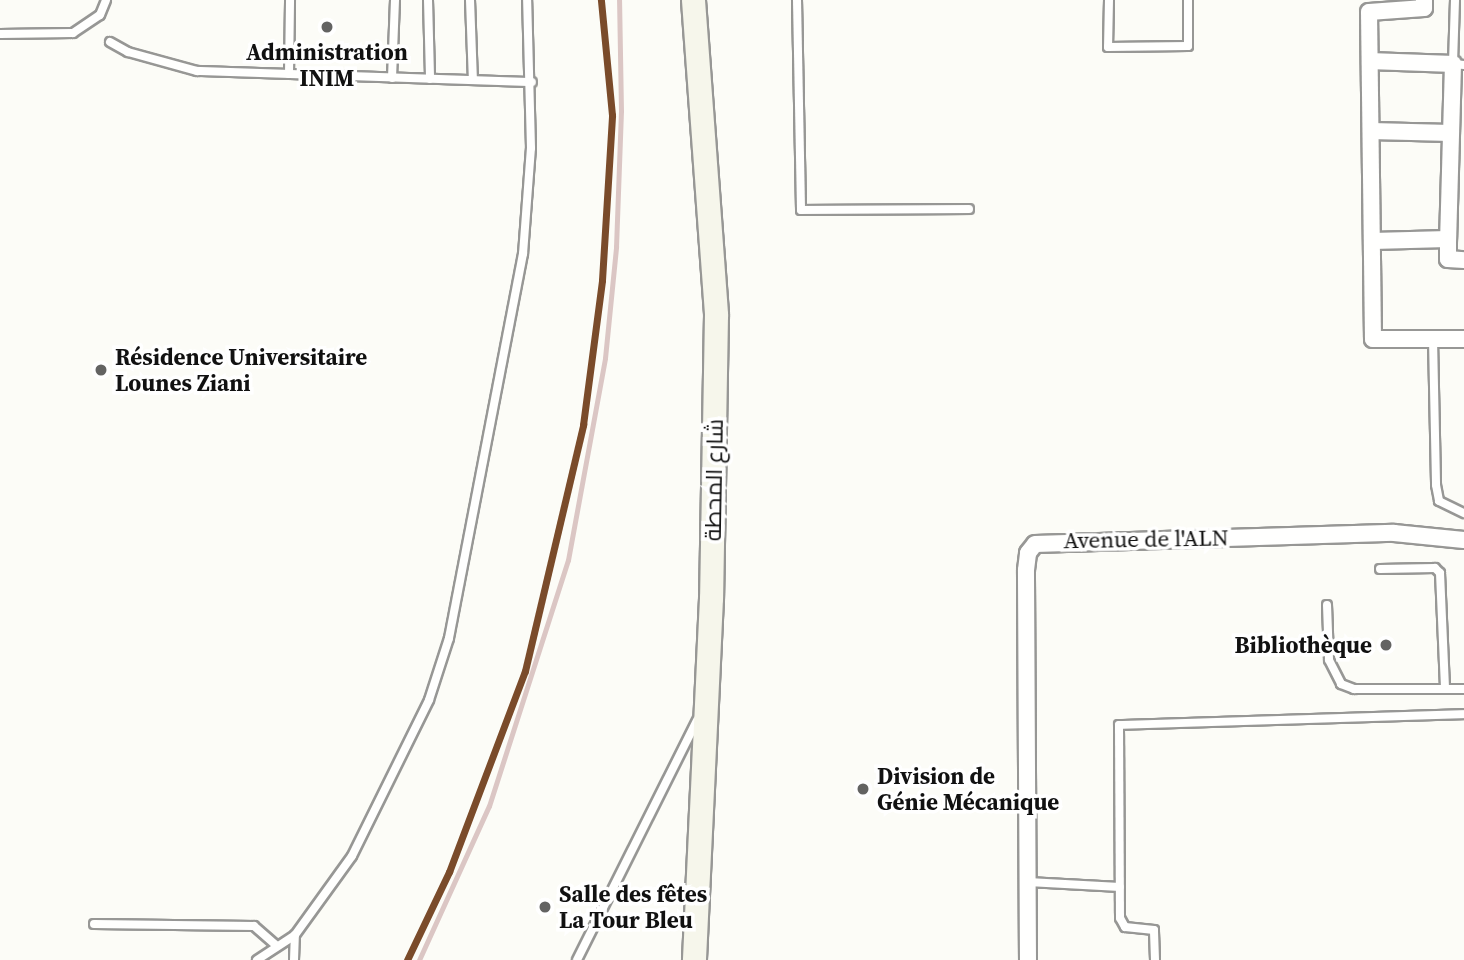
<!DOCTYPE html>
<meta charset="utf-8">
<style>
body{margin:0}
#map{position:relative;width:1464px;height:960px;overflow:hidden;background:#fcfcf7;font-family:"Source Serif 4",Cairo,serif}
div>[style]{position:absolute}
.roads{filter:drop-shadow(2px 0 #979795) drop-shadow(-2px 0 #979795) drop-shadow(0 2px #979795) drop-shadow(0 -2px #979795)}
.lane>*{height:8px;margin:-4px;padding:0 4px;transform-origin:4px;border-radius:4px;background:#fffffe}
.street>*{height:16px;margin:-8px;padding:0 8px;transform-origin:8px;border-radius:8px;background:#fffffe}
.secondary>*{height:23px;margin:-11.5px;padding:0 11.5px;transform-origin:11.5px;border-radius:11.5px;background:#f6f6eb}
.rail>*{height:5px;margin:-2.5px;padding:0 2.5px;transform-origin:2.5px;border-radius:2.5px;background:#dbc6c4}
.rail-1>*{height:7px;margin:-3.5px;padding:0 3.5px;transform-origin:3.5px;border-radius:3.5px;background:#7a4b2a}
.dots>*{width:19px;height:19px;translate:-50% -50%;box-sizing:border-box;border:4px solid #fff;border-radius:50%}
span{translate:-50% -50%;white-space:nowrap;text-align:center;line-height:1.15;-webkit-text-stroke:7px #fff;paint-order:stroke}
.poi-label{font-size:23px;color:#111;font-weight:700}
.left{translate:0 -50%;text-align:left}
.right{translate:-100% -50%;text-align:right}
.street-label{font-size:23px;color:#111}
</style>
<div id="map">
<div class="roads">
<div class="lane">
<i style="left:428px;top:0;width:79px;rotate:88.5deg"></i>
<i style="left:470px;top:0;width:80px;rotate:87.9deg"></i>
<i style="left:797px;top:0;width:210px;rotate:88.9deg"></i>
<i style="left:801px;top:210px;width:168px;rotate:-0.3deg"></i>
<i style="left:1109px;top:0;width:47px;rotate:91.2deg"></i>
<i style="left:1108px;top:47px;width:80px;rotate:-0.7deg"></i>
<i style="left:1188px;top:46px;width:46px;rotate:-90deg"></i>
<i style="left:1455px;top:0;width:64px;rotate:91.8deg"></i>
<i style="left:1453px;top:64px;width:11px;rotate:5deg"></i>
<i style="left:0;top:34px;width:73px;rotate:-0.8deg"></i>
<i style="left:73px;top:33px;width:32px;rotate:-34deg"></i>
<i style="left:100px;top:15px;width:16px;rotate:-68deg"></i>
<i style="left:110px;top:42px;width:21px;rotate:29deg"></i>
<i style="left:128px;top:52px;width:72px;rotate:15.4deg"></i>
<i style="left:197px;top:71px;width:335px;rotate:1.9deg"></i>
<i style="left:289px;top:74px;width:74px;rotate:-89.2deg"></i>
<i style="left:392px;top:78px;width:78px;rotate:-87.8deg"></i>
<i style="left:1433px;top:339px;width:146px;rotate:88.8deg"></i>
<i style="left:1436px;top:485px;width:16px;rotate:79deg"></i>
<i style="left:1439px;top:501px;width:28px;rotate:26deg"></i>
<i style="left:1380px;top:569px;width:55px;rotate:-1deg"></i>
<i style="left:1435px;top:568px;width:7px;rotate:45deg"></i>
<i style="left:1440px;top:573px;width:116px;rotate:87.5deg"></i>
<i style="left:1327px;top:605px;width:55px;rotate:87.9deg"></i>
<i style="left:1329px;top:660px;width:27px;rotate:63deg"></i>
<i style="left:1341px;top:684px;width:14px;rotate:21deg"></i>
<i style="left:1354px;top:689px;width:110px"></i>
<i style="left:1028px;top:882px;width:92px;rotate:3.1deg"></i>
<i style="left:94px;top:924px;width:160px;rotate:0.7deg"></i>
<i style="left:254px;top:926px;width:30px;rotate:41deg"></i>
<i style="left:257px;top:960px;width:45px;rotate:-33.3deg"></i>
<i style="left:295px;top:935px;width:97px;rotate:-54.2deg"></i>
<i style="left:352px;top:856px;width:174px;rotate:-63.7deg"></i>
<i style="left:429px;top:700px;width:65px;rotate:-72.1deg"></i>
<i style="left:449px;top:638px;width:391px;rotate:-79.1deg"></i>
<i style="left:523px;top:254px;width:106px;rotate:-85.7deg"></i>
<i style="left:531px;top:148px;width:148px;rotate:-91.5deg"></i>
<i style="left:294px;top:960px;width:25px;rotate:-88deg"></i>
<i style="left:577px;top:960px;width:268px;rotate:-63.4deg"></i>
<i style="left:1155px;top:960px;width:30px;rotate:-92deg"></i>
<i style="left:1154px;top:930px;width:29px;rotate:-174deg"></i>
<i style="left:1125px;top:927px;width:10px;rotate:-119deg"></i>
<i style="left:1120px;top:918px;width:193px;rotate:-90.3deg"></i>
<i style="left:1119px;top:725px;width:345px;rotate:-1.8deg"></i>
</div>
<div class="street">
<i style="left:1424px;top:0;width:8px;rotate:90deg"></i>
<i style="left:1424px;top:8px;width:55px;rotate:175.8deg"></i>
<i style="left:1369px;top:12px;width:327px;rotate:89.3deg"></i>
<i style="left:1373px;top:339px;width:91px"></i>
<i style="left:1370px;top:61px;width:83px;rotate:2.1deg"></i>
<i style="left:1453px;top:64px;width:175px;rotate:91.6deg"></i>
<i style="left:1371px;top:131px;width:80px;rotate:1.4deg"></i>
<i style="left:1372px;top:241px;width:76px;rotate:-1.5deg"></i>
<i style="left:1448px;top:239px;width:20px;rotate:90deg"></i>
<i style="left:1448px;top:259px;width:16px;rotate:4deg"></i>
<i style="left:1028px;top:960px;width:390px;rotate:-90.3deg"></i>
<i style="left:1026px;top:570px;width:17px;rotate:-83deg"></i>
<i style="left:1028px;top:553px;width:11px;rotate:-52deg"></i>
<i style="left:1035px;top:544px;width:359px;rotate:-1.8deg"></i>
<i style="left:1394px;top:533px;width:70px;rotate:5.7deg"></i>
</div>
<div class="secondary">
<i style="left:693px;top:0;width:316px;rotate:85.8deg"></i>
<i style="left:716px;top:315px;width:283px;rotate:91deg"></i>
<i style="left:711px;top:598px;width:362px;rotate:92.7deg"></i>
</div>
</div>
<div class="rail">
<i style="left:419px;top:960px;width:169px;rotate:-65.6deg"></i>
<i style="left:489px;top:806px;width:258px;rotate:-72.2deg"></i>
<i style="left:568px;top:560px;width:205px;rotate:-79.6deg"></i>
<i style="left:605px;top:358px;width:112px;rotate:-84.3deg"></i>
<i style="left:616px;top:247px;width:136px;rotate:-87.9deg"></i>
<i style="left:621px;top:111px;width:111px;rotate:-91deg"></i>
</div>
<div class="rail-1">
<i style="left:407px;top:960px;width:98px;rotate:-64.5deg"></i>
<i style="left:449px;top:872px;width:215px;rotate:-69.3deg"></i>
<i style="left:525px;top:671px;width:253px;rotate:-76.7deg"></i>
<i style="left:583px;top:425px;width:146px;rotate:-82.5deg"></i>
<i style="left:602px;top:280px;width:165px;rotate:-86.5deg"></i>
<i style="left:612px;top:115px;width:116px;rotate:-95.5deg"></i>
</div>
<div class="dots">
<i style="left:327px;top:27px;background:#636362"></i>
<i style="left:101px;top:370px;background:#636362"></i>
<i style="left:1386px;top:645px;background:#636362"></i>
<i style="left:863px;top:789px;background:#636362"></i>
<i style="left:545px;top:907px;background:#636362"></i>
</div>
<div class="poi-label">
<span style="left:327px;top:65px">Administration<br>INIM</span>
<span class="left" style="left:115px;top:370px">Résidence Universitaire<br>Lounes Ziani</span>
<span class="right" style="left:1372px;top:645px">Bibliothèque</span>
<span class="left" style="left:877px;top:789px">Division de<br>Génie Mécanique</span>
<span class="left" style="left:559px;top:907px">Salle des fêtes<br>La Tour Bleu</span>
</div>
<div class="street-label">
<span style="left:714px;top:480px;rotate:-89deg">شارع المحطة</span>
<span style="left:1146px;top:539px;rotate:-1deg">Avenue de l'ALN</span>
</div>
</div>
